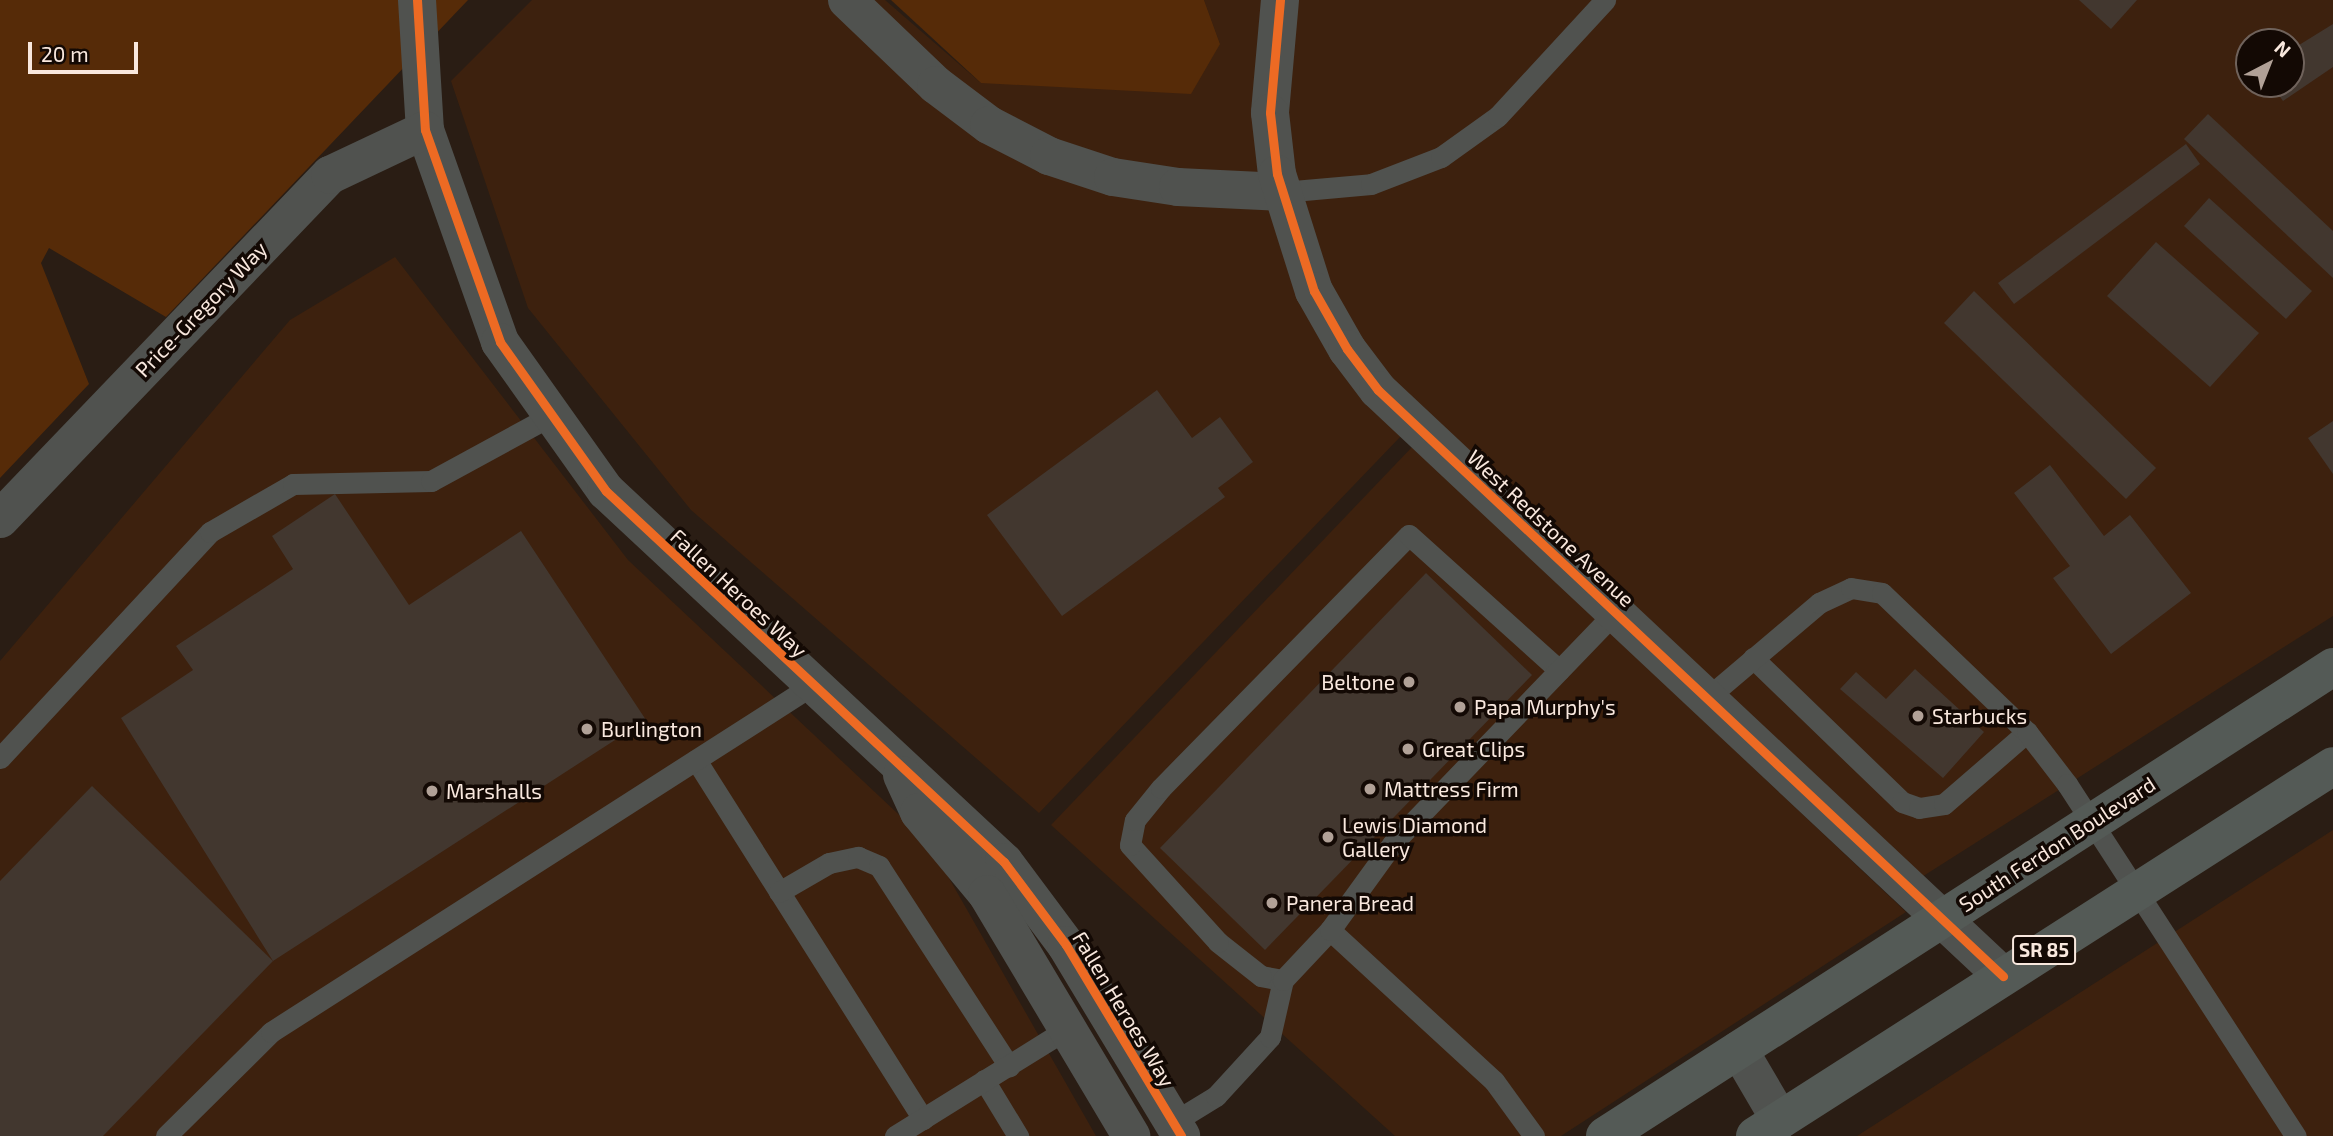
<!DOCTYPE html>
<style>
body{margin:0}
#map{position:relative;width:2333px;height:1136px;overflow:hidden;background:#2a1d14;font-family:"Exo 2",sans-serif}
div>[style]{position:absolute}
.built>*{inset:0;background:#3d210e}
.green>*{inset:0;background:#562b08}
.building>*{inset:0;background:#42372f}
.lane>*{height:21px;margin:-10.5px;padding:0 10.5px;transform-origin:10.5px;border-radius:10.5px;background:#50524f}
.street>*{height:38px;margin:-19px;padding:0 19px;transform-origin:19px;border-radius:19px;background:#50524f}
.primary>*{height:38px;margin:-19px;padding:0 19px;transform-origin:19px;border-radius:19px;background:#545a56}
.cycleway>*{height:9px;margin:-4.5px;padding:0 4.5px;transform-origin:4.5px;border-radius:4.5px;background:#ed6a23}
.dots>*{width:19px;height:19px;translate:-50% -50%;box-sizing:border-box;border:4px solid #130904;border-radius:50%}
span{translate:-50% -50%;white-space:nowrap;text-align:center;line-height:1.15;-webkit-text-stroke:7px #130904;paint-order:stroke}
.shield-label span{padding:2px 5px;background:#130904;border:2px solid;border-radius:5px;-webkit-text-stroke-width:0}
.shield-label{font-size:19px;color:#f9e8de;font-weight:700}
.street-label{font-size:21px;color:#f9e8de}
.poi-label{font-size:21px;color:#f9e8de}
.right{translate:-100% -50%;text-align:right}
.left{translate:0 -50%;text-align:left}
.north{position:absolute;left:2235px;top:28px;width:70px;height:70px;box-sizing:border-box;background:#130904;border:2px solid #6f625b;border-radius:50%;rotate:42deg;font-size:19px;font-weight:700;line-height:28px;text-align:center;color:#f9e8de}
.north::after{content:'';display:block;margin:auto;width:24px;height:32px;background:#b1a197;clip-path:polygon(50% 0,100% 100%,50% 72%,0 100%)}
.scale{position:absolute;left:28px;top:42px;width:110px;height:32px;box-sizing:border-box;border:4px solid #f9e8de;border-top:0;padding-left:9px;font-size:21px;line-height:24px;white-space:nowrap;color:#f9e8de;-webkit-text-stroke:5px #130904;paint-order:stroke}
</style>
<div id="map">
<div class="built">
<i style="clip-path:polygon(evenodd,532px 0,885px 0,981px 83px,1050px 82px,1220px 44px,1204px 0,2333px 0,2333px 616px,1906px 887px,1402px 435px,1039px 813px,691px 510px,528px 308px,451px 81px,532px 0,2249px 42px,2291px 42px,2291px 84px,2249px 84px,2249px 42px)"></i>
<i style="clip-path:polygon(395px 257px,628px 560px,929px 843px,1096px 1136px,0 1136px,0 661px,290px 320px)"></i>
<i style="clip-path:polygon(1413px 446px,1906px 912px,1561px 1136px,1395px 1136px,1051px 825px)"></i>
<i style="clip-path:polygon(2333px 830px,2333px 1136px,1857px 1136px)"></i>
</div>
<div class="green">
<i style="clip-path:polygon(0 0,468px 0,166px 317px,49px 248px,41px 263px,89px 384px,0 478px)"></i>
<i style="clip-path:polygon(891px 0,1204px 0,1220px 44px,1191px 94px,981px 83px)"></i>
</div>
<div class="building">
<i style="clip-path:polygon(2079px 0,2137px 0,2111px 29px)"></i>
<i style="clip-path:polygon(2333px 24px,2333px 67px,2283px 101px,2271px 84px,2291px 84px,2291px 50px)"></i>
<i style="clip-path:polygon(2208px 114px,2333px 231px,2333px 278px,2184px 139px)"></i>
<i style="clip-path:polygon(2186px 144px,2200px 164px,2014px 304px,1998px 283px)"></i>
<i style="clip-path:polygon(2209px 198px,2312px 291px,2286px 319px,2184px 226px)"></i>
<i style="clip-path:polygon(2156px 242px,2259px 333px,2210px 387px,2107px 296px)"></i>
<i style="clip-path:polygon(1974px 291px,2156px 468px,2126px 499px,1944px 323px)"></i>
<i style="clip-path:polygon(1157px 390px,1192px 438px,1220px 417px,1253px 462px,1218px 488px,1225px 497px,1062px 616px,987px 515px)"></i>
<i style="clip-path:polygon(2333px 421px,2333px 474px,2308px 438px)"></i>
<i style="clip-path:polygon(2050px 465px,2104px 536px,2130px 515px,2191px 593px,2111px 654px,2053px 578px,2070px 566px,2014px 493px)"></i>
<i style="clip-path:polygon(335px 494px,409px 605px,521px 531px,646px 720px,273px 961px,121px 718px,193px 670px,176px 646px,293px 569px,272px 536px)"></i>
<i style="clip-path:polygon(1426px 573px,1532px 675px,1265px 950px,1160px 848px)"></i>
<i style="clip-path:polygon(1915px 669px,1984px 732px,1943px 778px,1840px 689px,1856px 672px,1886px 699px)"></i>
<i style="clip-path:polygon(92px 786px,273px 961px,103px 1136px,0 1136px,0 881px)"></i>
</div>
<div class="lane">
<i style="left:1282px;top:192px;width:89px;rotate:-5.1deg"></i>
<i style="left:1371px;top:184px;width:75px;rotate:-21.1deg"></i>
<i style="left:1441px;top:157px;width:70px;rotate:-35.7deg"></i>
<i style="left:1498px;top:116px;width:158px;rotate:-47.3deg"></i>
<i style="left:1753px;top:658px;width:207px;rotate:44deg"></i>
<i style="left:1902px;top:802px;width:18px;rotate:19deg"></i>
<i style="left:1919px;top:808px;width:25px;rotate:-9deg"></i>
<i style="left:1944px;top:804px;width:110px;rotate:-40.9deg"></i>
<i style="left:1707px;top:698px;width:147px;rotate:-40.3deg"></i>
<i style="left:1819px;top:603px;width:35px;rotate:-25deg"></i>
<i style="left:1851px;top:588px;width:31px;rotate:9deg"></i>
<i style="left:1882px;top:593px;width:201px;rotate:43.8deg"></i>
<i style="left:2027px;top:732px;width:66px;rotate:52.4deg"></i>
<i style="left:2067px;top:784px;width:420px;rotate:57deg"></i>
<i style="left:0;top:758px;width:309px;rotate:-47.1deg"></i>
<i style="left:210px;top:532px;width:96px;rotate:-30deg"></i>
<i style="left:293px;top:484px;width:138px;rotate:-1.2deg"></i>
<i style="left:431px;top:481px;width:138px;rotate:-28.6deg"></i>
<i style="left:696px;top:760px;width:425px;rotate:57.7deg"></i>
<i style="left:779px;top:892px;width:58px;rotate:-30.1deg"></i>
<i style="left:829px;top:863px;width:30px;rotate:-12deg"></i>
<i style="left:858px;top:857px;width:23px;rotate:23deg"></i>
<i style="left:879px;top:866px;width:239px;rotate:57deg"></i>
<i style="left:1283px;top:980px;width:22px;rotate:-170deg"></i>
<i style="left:1261px;top:976px;width:55px;rotate:-141.7deg"></i>
<i style="left:1218px;top:942px;width:131px;rotate:-132.2deg"></i>
<i style="left:1130px;top:845px;width:25px;rotate:-79deg"></i>
<i style="left:1135px;top:820px;width:41px;rotate:-50.9deg"></i>
<i style="left:1161px;top:788px;width:354px;rotate:-45.6deg"></i>
<i style="left:1409px;top:535px;width:202px;rotate:42deg"></i>
<i style="left:984px;top:1080px;width:66px;rotate:58.7deg"></i>
<i style="left:1172px;top:1123px;width:52px;rotate:-31.5deg"></i>
<i style="left:1216px;top:1096px;width:80px;rotate:-47.5deg"></i>
<i style="left:1270px;top:1037px;width:58px;rotate:-77.2deg"></i>
<i style="left:1283px;top:980px;width:69px;rotate:-46.8deg"></i>
<i style="left:166px;top:1136px;width:148px;rotate:-44.7deg"></i>
<i style="left:271px;top:1032px;width:641px;rotate:-32.65deg"></i>
<i style="left:895px;top:1136px;width:203px;rotate:-31.9deg"></i>
<i style="left:1534px;top:1136px;width:68px;rotate:-126deg"></i>
<i style="left:1494px;top:1081px;width:223px;rotate:-137.4deg"></i>
<i style="left:1330px;top:930px;width:107px;rotate:-54.1deg"></i>
<i style="left:1393px;top:843px;width:320px;rotate:-46.1deg"></i>
</div>
<div class="street">
<i style="left:417px;top:0;width:130px;rotate:86.5deg"></i>
<i style="left:425px;top:130px;width:225px;rotate:70.5deg"></i>
<i style="left:500px;top:342px;width:183px;rotate:54.6deg"></i>
<i style="left:606px;top:491px;width:544px;rotate:42.99deg"></i>
<i style="left:1004px;top:862px;width:104px;rotate:53.2deg"></i>
<i style="left:1066px;top:945px;width:223px;rotate:58.9deg"></i>
<i style="left:847px;top:0;width:123px;rotate:43.7deg"></i>
<i style="left:936px;top:85px;width:66px;rotate:37deg"></i>
<i style="left:989px;top:125px;width:68px;rotate:27.3deg"></i>
<i style="left:1049px;top:156px;width:67px;rotate:18.2deg"></i>
<i style="left:1113px;top:177px;width:66px;rotate:8.7deg"></i>
<i style="left:1178px;top:187px;width:104px;rotate:2.8deg"></i>
<i style="left:1280px;top:0;width:113px;rotate:95.1deg"></i>
<i style="left:1270px;top:113px;width:61px;rotate:83.5deg"></i>
<i style="left:1277px;top:174px;width:123px;rotate:72.5deg"></i>
<i style="left:1314px;top:291px;width:67px;rotate:60.4deg"></i>
<i style="left:1347px;top:349px;width:51px;rotate:52.9deg"></i>
<i style="left:1378px;top:390px;width:857px;rotate:43.16deg"></i>
<i style="left:0;top:519px;width:477px;rotate:-46.2deg"></i>
<i style="left:330px;top:175px;width:105px;rotate:-25.3deg"></i>
<i style="left:902px;top:775px;width:41px;rotate:65.3deg"></i>
<i style="left:919px;top:812px;width:107px;rotate:50.3deg"></i>
<i style="left:987px;top:894px;width:282px;rotate:59.2deg"></i>
<i style="left:1739px;top:1050px;width:81px;rotate:59.6deg"></i>
</div>
<div class="primary">
<i style="left:1605px;top:1136px;width:866px;rotate:-32.79deg"></i>
<i style="left:1755px;top:1136px;width:686px;rotate:-32.62deg"></i>
</div>
<div class="cycleway">
<i style="left:417px;top:0;width:130px;rotate:86.5deg"></i>
<i style="left:425px;top:130px;width:225px;rotate:70.5deg"></i>
<i style="left:500px;top:342px;width:183px;rotate:54.6deg"></i>
<i style="left:606px;top:491px;width:544px;rotate:42.99deg"></i>
<i style="left:1004px;top:862px;width:104px;rotate:53.2deg"></i>
<i style="left:1066px;top:945px;width:223px;rotate:58.9deg"></i>
<i style="left:1280px;top:0;width:113px;rotate:95.1deg"></i>
<i style="left:1270px;top:113px;width:61px;rotate:83.5deg"></i>
<i style="left:1277px;top:174px;width:123px;rotate:72.5deg"></i>
<i style="left:1314px;top:291px;width:67px;rotate:60.4deg"></i>
<i style="left:1347px;top:349px;width:51px;rotate:52.9deg"></i>
<i style="left:1378px;top:390px;width:857px;rotate:43.16deg"></i>
</div>
<div class="dots">
<i style="left:1409px;top:682px;background:#b1a197"></i>
<i style="left:1460px;top:707px;background:#b1a197"></i>
<i style="left:1918px;top:716px;background:#b1a197"></i>
<i style="left:587px;top:729px;background:#b1a197"></i>
<i style="left:1408px;top:749px;background:#b1a197"></i>
<i style="left:1370px;top:789px;background:#b1a197"></i>
<i style="left:432px;top:791px;background:#b1a197"></i>
<i style="left:1328px;top:837px;background:#b1a197"></i>
<i style="left:1272px;top:903px;background:#b1a197"></i>
</div>
<div class="shield-label">
<span style="left:2044px;top:950px">SR 85</span>
</div>
<div class="street-label">
<span style="left:201px;top:309px;rotate:-46deg">Price-Gregory Way</span>
<span style="left:1551px;top:528px;rotate:43deg">West Redstone Avenue</span>
<span style="left:739px;top:593px;rotate:43deg">Fallen Heroes Way</span>
<span style="left:2057px;top:844px;rotate:-33deg">South Ferdon Boulevard</span>
<span style="left:1124px;top:1009px;rotate:59deg">Fallen Heroes Way</span>
</div>
<div class="poi-label">
<span class="right" style="left:1395px;top:682px">Beltone</span>
<span class="left" style="left:1474px;top:707px">Papa Murphy's</span>
<span class="left" style="left:1932px;top:716px">Starbucks</span>
<span class="left" style="left:601px;top:729px">Burlington</span>
<span class="left" style="left:1422px;top:749px">Great Clips</span>
<span class="left" style="left:1384px;top:789px">Mattress Firm</span>
<span class="left" style="left:446px;top:791px">Marshalls</span>
<span class="left" style="left:1342px;top:837px">Lewis Diamond<br>Gallery</span>
<span class="left" style="left:1286px;top:903px">Panera Bread</span>
</div>
<div class="north">N</div>
<div class="scale">20 m</div>
</div>
